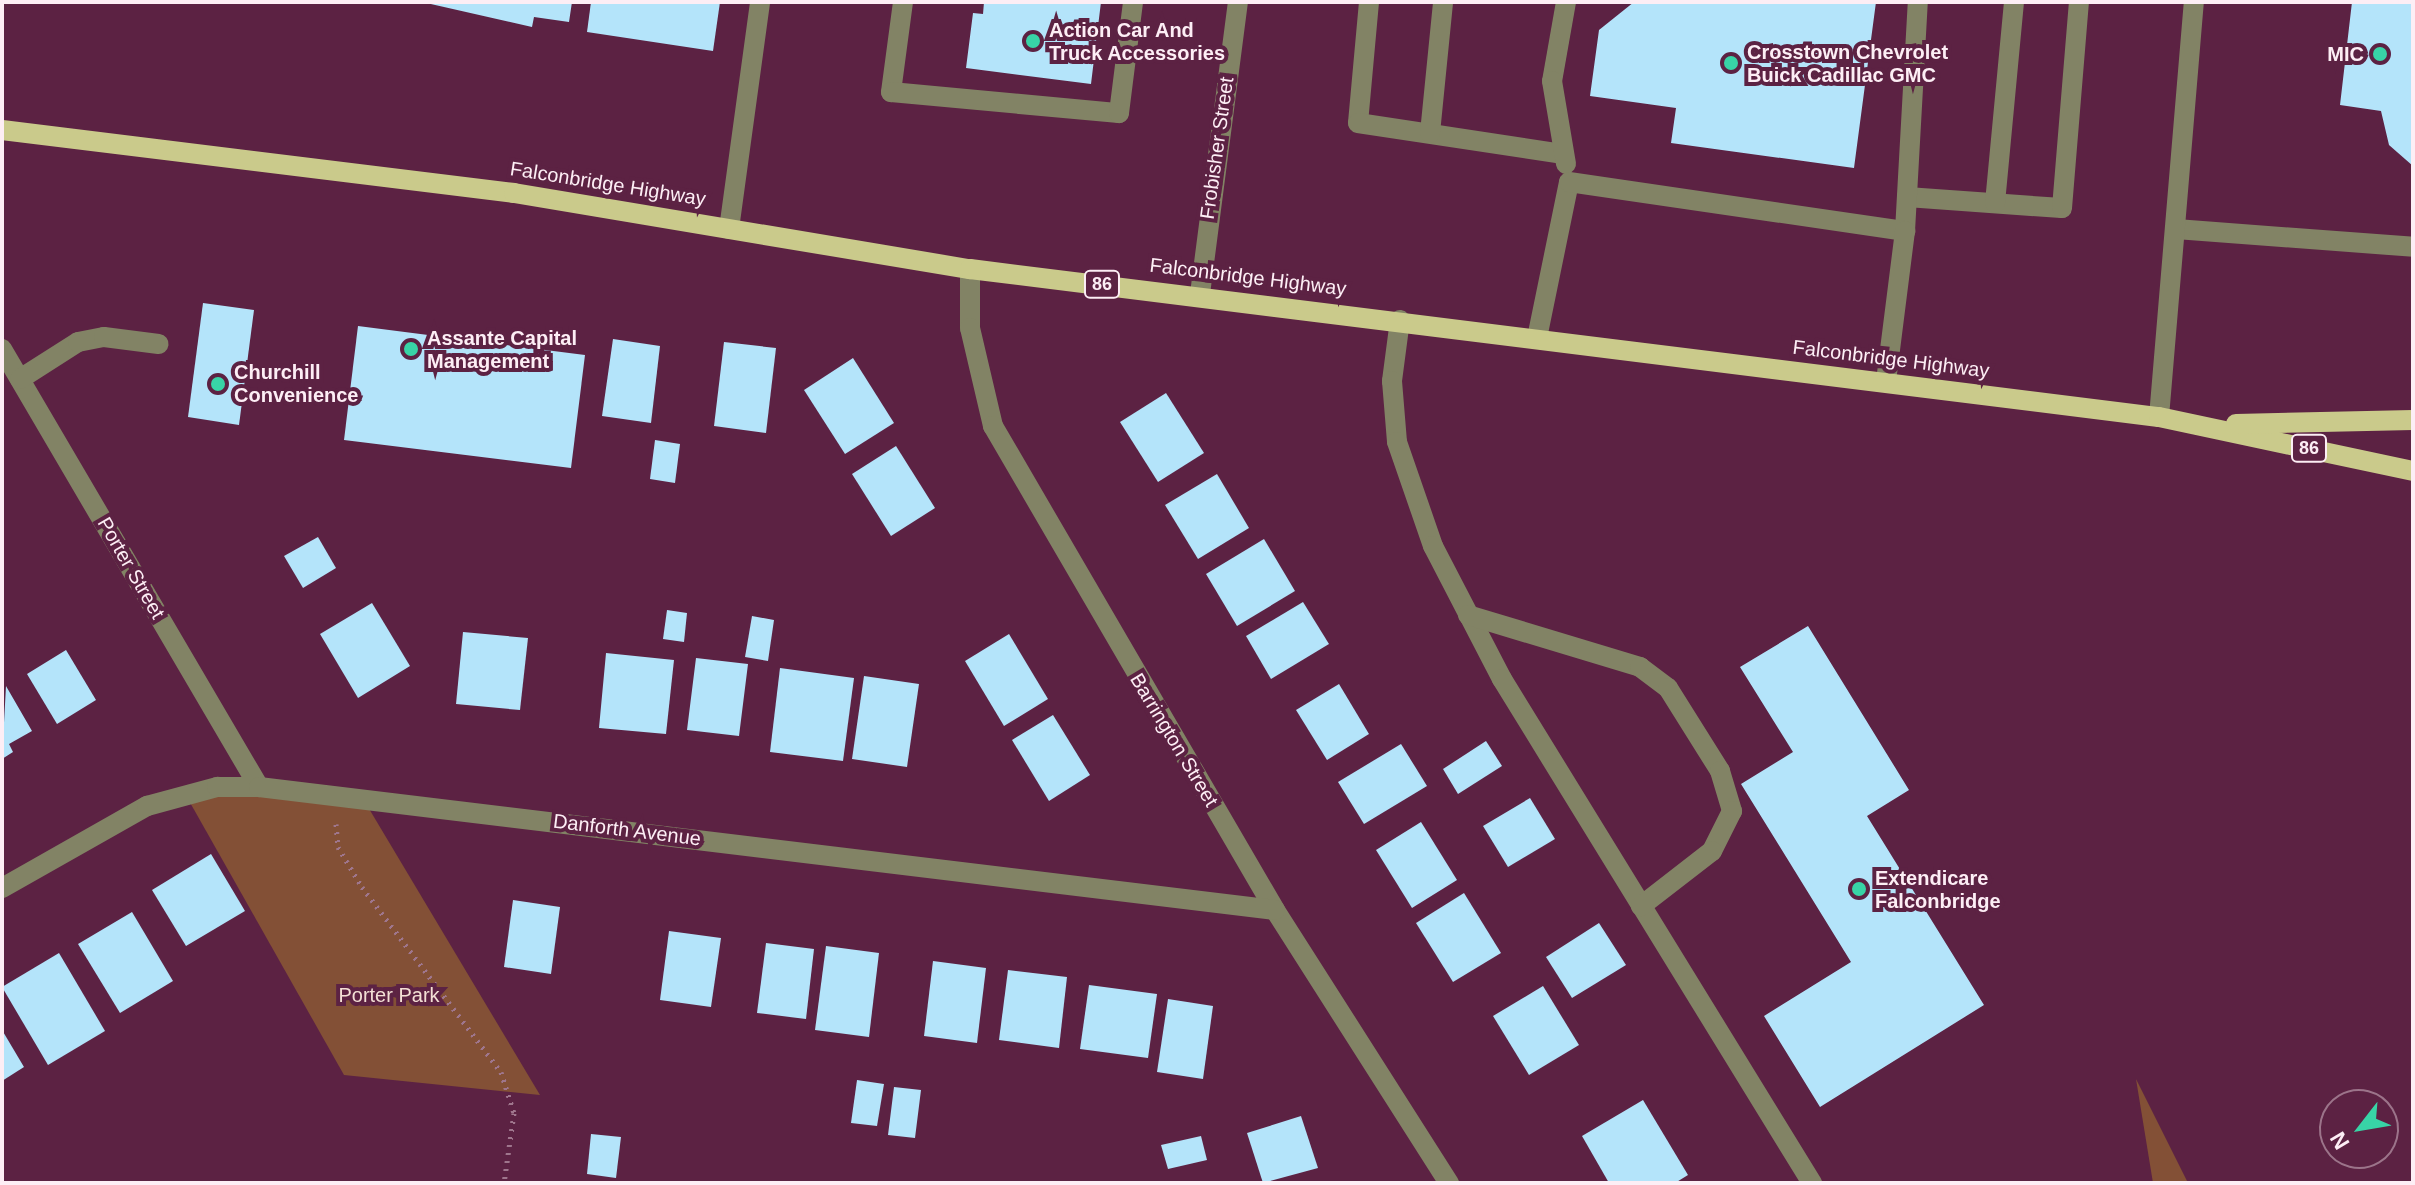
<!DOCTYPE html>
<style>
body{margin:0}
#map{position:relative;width:2415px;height:1185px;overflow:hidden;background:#5c2243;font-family:Helvetica,sans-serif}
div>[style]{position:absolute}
.green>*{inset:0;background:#835036}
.building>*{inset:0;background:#b4e4fa}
.path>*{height:5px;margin-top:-2.5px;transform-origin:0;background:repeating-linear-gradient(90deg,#9f768d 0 2px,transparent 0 8px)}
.minor>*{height:20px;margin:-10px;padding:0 10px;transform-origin:10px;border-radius:10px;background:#828365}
.major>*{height:20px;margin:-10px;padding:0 10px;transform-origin:10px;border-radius:10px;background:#caca8b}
.dots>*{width:22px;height:22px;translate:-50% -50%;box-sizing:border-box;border:4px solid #5c2243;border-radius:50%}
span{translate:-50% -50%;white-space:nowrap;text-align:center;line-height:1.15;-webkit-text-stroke:8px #5c2243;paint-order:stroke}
.shield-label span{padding:2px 6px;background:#5c2243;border:2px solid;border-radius:6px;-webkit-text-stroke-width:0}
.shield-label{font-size:18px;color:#fdeef5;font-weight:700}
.poi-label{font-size:20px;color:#fdeef5;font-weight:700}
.left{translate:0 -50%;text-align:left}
.right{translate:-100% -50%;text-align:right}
.street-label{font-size:20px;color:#fdeef5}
.park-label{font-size:20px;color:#f3dfd5}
.frame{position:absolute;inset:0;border:4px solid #fdeef5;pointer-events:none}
.north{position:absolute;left:2319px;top:1089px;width:80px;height:80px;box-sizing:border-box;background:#5c2243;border:2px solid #9c748a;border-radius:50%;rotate:239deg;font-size:22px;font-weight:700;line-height:32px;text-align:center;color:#fdeef5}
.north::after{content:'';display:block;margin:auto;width:28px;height:36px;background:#38d4a6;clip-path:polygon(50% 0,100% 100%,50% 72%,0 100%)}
</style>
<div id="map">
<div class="green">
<i style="clip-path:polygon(217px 791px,365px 802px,540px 1095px,344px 1075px,188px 799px)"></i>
<i style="clip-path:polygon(2136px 1079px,2188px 1183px,2153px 1183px)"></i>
</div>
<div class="building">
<i style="clip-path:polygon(422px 2px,572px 2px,569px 22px,534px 17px,532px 27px)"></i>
<i style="clip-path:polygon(591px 2px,720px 2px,713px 51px,587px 32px)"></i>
<i style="clip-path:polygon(984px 2px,1101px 2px,1091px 84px,966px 68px,973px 13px,983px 14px)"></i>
<i style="clip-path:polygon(1634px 2px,1876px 2px,1854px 168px,1671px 143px,1676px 108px,1590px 96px,1599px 30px)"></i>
<i style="clip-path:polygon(2352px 2px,2413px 2px,2413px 166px,2389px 145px,2381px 111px,2340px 105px)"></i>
<i style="clip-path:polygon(203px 303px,254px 310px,239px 425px,188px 417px)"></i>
<i style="clip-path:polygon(358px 326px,585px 355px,571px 468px,344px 440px)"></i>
<i style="clip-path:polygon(613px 339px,660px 346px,651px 423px,602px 416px)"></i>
<i style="clip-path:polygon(724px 342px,776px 348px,766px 433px,714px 426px)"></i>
<i style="clip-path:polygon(853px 358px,894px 423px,845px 454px,804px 390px)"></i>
<i style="clip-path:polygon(1166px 393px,1204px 453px,1158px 482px,1120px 422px)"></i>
<i style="clip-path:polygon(655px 440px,680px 444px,675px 483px,650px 479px)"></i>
<i style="clip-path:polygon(896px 446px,935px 508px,891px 536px,852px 474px)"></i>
<i style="clip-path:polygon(1217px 474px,1249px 528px,1198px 559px,1165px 505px)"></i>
<i style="clip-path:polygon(318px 537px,336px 568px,303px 588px,284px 556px)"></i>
<i style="clip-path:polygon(1264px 539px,1295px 591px,1237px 626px,1206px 574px)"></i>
<i style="clip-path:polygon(1303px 602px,1329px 644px,1271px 679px,1246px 636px)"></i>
<i style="clip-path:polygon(372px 603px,410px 666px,358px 698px,320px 634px)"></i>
<i style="clip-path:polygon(667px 610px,687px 613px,684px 642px,663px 639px)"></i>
<i style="clip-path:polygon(752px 616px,774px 620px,768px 661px,745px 657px)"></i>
<i style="clip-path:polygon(1808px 626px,1909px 790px,1867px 816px,1984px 1005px,1820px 1107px,1764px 1016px,1851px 962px,1741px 784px,1793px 752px,1740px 667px)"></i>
<i style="clip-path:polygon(463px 632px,528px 638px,520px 710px,456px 704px)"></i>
<i style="clip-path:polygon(1009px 634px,1048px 699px,1004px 726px,965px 661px)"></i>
<i style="clip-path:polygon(66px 650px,96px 700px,57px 724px,27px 674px)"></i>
<i style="clip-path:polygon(606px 653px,674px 660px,666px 734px,599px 728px)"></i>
<i style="clip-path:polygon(696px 658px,748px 664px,739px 736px,687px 730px)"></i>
<i style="clip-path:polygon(780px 668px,854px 678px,843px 761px,770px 752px)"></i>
<i style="clip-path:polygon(864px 676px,919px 684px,907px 767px,852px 759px)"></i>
<i style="clip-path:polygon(1339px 684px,1369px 734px,1327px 760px,1296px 710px)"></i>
<i style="clip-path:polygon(6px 686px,32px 731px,9px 744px,13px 752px,2px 759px)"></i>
<i style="clip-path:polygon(1053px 715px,1090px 775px,1049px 801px,1012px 740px)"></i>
<i style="clip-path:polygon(1486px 741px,1502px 766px,1458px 794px,1443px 769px)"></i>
<i style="clip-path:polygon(1401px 744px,1427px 786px,1364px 824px,1338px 782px)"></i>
<i style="clip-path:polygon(1530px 798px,1555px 839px,1508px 867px,1483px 826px)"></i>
<i style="clip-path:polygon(1421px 822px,1457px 880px,1412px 908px,1376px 850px)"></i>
<i style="clip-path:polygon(211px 854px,245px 911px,186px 946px,152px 890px)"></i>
<i style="clip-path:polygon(1464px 893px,1501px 953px,1453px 982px,1416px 923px)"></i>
<i style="clip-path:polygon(513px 900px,560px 907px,551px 974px,504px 967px)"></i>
<i style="clip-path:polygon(132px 912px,173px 981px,120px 1013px,78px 944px)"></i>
<i style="clip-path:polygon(1599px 923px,1626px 965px,1572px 998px,1546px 957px)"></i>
<i style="clip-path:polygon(669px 931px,721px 938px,711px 1007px,660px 1000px)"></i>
<i style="clip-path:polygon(766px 943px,814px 949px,806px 1019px,757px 1013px)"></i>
<i style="clip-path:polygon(826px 946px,879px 953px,869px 1037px,815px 1030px)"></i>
<i style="clip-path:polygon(59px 953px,105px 1031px,48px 1065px,2px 987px)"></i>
<i style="clip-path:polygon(933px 961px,986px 968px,977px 1043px,924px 1036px)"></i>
<i style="clip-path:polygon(1008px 970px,1067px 977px,1059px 1048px,999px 1040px)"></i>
<i style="clip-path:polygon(1089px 985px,1157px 994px,1148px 1058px,1080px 1049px)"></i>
<i style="clip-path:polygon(1543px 986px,1579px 1045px,1529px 1075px,1493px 1016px)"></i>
<i style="clip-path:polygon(1168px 999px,1213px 1006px,1203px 1079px,1157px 1072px)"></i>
<i style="clip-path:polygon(2px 1030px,24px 1067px,2px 1081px)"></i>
<i style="clip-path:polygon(857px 1080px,884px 1084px,877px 1126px,851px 1123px)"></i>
<i style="clip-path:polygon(894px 1087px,921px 1090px,915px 1138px,888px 1135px)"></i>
<i style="clip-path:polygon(1643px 1100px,1688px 1175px,1675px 1183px,1609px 1183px,1582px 1136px)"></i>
<i style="clip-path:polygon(1301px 1116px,1318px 1168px,1263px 1183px,1247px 1133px)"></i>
<i style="clip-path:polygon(591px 1134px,621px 1137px,616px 1178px,587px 1174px)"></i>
<i style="clip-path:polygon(1201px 1136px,1207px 1160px,1168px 1169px,1161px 1145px)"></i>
</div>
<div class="path">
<i style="left:336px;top:824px;width:23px;rotate:85deg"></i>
<i style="left:338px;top:847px;width:47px;rotate:59deg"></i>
<i style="left:362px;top:887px;width:231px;rotate:53.1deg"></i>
<i style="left:501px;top:1072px;width:43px;rotate:72.4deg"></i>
<i style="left:514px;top:1113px;width:71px;rotate:98.1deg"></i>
</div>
<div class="minor">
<i style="left:903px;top:2px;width:91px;rotate:97.6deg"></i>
<i style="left:891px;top:92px;width:229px;rotate:5.3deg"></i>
<i style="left:1119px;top:113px;width:112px;rotate:-82.8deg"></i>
<i style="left:1369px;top:2px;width:121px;rotate:95.2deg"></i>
<i style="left:1358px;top:123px;width:208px;rotate:8.6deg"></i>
<i style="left:1566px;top:2px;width:80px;rotate:100deg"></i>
<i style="left:1552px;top:81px;width:84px;rotate:80.4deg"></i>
<i style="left:1430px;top:133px;width:132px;rotate:-84.3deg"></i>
<i style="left:1907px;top:197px;width:155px;rotate:4.1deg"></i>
<i style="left:2062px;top:208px;width:207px;rotate:-85.3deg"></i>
<i style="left:1995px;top:203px;width:202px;rotate:-84.6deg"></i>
<i style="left:729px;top:229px;width:229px;rotate:-82.2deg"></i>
<i style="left:2176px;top:229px;width:238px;rotate:4.3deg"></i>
<i style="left:1905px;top:231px;width:229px;rotate:-86.8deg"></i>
<i style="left:970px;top:269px;width:59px;rotate:90deg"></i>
<i style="left:970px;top:328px;width:101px;rotate:76.8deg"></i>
<i style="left:993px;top:426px;width:560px;rotate:59.77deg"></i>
<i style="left:1275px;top:910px;width:324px;rotate:57.5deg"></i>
<i style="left:1200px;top:294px;width:294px;rotate:-82.6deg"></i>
<i style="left:1400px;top:320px;width:62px;rotate:97.5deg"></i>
<i style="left:1392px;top:381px;width:61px;rotate:85.3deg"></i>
<i style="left:1397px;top:442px;width:110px;rotate:70.9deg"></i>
<i style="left:1433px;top:546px;width:150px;rotate:62.6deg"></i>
<i style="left:1502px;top:679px;width:592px;rotate:58.41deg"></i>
<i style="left:1537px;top:338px;width:159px;rotate:-78.4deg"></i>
<i style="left:1569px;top:182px;width:340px;rotate:8.3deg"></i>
<i style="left:1905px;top:231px;width:152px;rotate:97.2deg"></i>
<i style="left:2px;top:349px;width:508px;rotate:59.6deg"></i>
<i style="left:20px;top:379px;width:69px;rotate:-32.5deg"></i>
<i style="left:78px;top:342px;width:26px;rotate:-11deg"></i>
<i style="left:104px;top:337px;width:55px;rotate:7.3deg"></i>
<i style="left:2159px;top:417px;width:416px;rotate:-85.2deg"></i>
<i style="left:1468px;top:615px;width:180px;rotate:16.8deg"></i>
<i style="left:1640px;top:667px;width:35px;rotate:37deg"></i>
<i style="left:1668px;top:688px;width:98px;rotate:57.9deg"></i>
<i style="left:1720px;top:771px;width:42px;rotate:73.3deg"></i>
<i style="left:1732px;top:811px;width:45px;rotate:116.6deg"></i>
<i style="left:1712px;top:851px;width:90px;rotate:142.2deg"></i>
<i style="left:2px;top:888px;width:167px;rotate:-29.5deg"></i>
<i style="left:147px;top:806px;width:73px;rotate:-15.2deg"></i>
<i style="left:217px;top:787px;width:42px"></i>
<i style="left:259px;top:787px;width:1023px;rotate:6.9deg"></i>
</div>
<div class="major">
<i style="left:2px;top:130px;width:516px;rotate:7.01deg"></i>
<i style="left:514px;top:193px;width:462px;rotate:9.5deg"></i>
<i style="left:970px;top:269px;width:1198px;rotate:7.1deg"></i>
<i style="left:2159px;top:417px;width:260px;rotate:12deg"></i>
<i style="left:2236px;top:424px;width:177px;rotate:-1.3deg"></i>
</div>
<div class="dots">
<i style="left:1033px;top:41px;background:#38d4a6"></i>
<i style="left:2380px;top:54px;background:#38d4a6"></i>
<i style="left:1731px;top:63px;background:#38d4a6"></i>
<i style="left:411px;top:349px;background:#38d4a6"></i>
<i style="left:218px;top:384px;background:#38d4a6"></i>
<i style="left:1859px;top:889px;background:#38d4a6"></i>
</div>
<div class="shield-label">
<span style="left:1102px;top:284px">86</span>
<span style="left:2309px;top:448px">86</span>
</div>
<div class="poi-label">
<span class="left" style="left:1049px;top:42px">Action Car And<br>Truck Accessories</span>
<span class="left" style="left:1747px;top:64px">Crosstown Chevrolet<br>Buick Cadillac GMC</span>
<span class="right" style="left:2364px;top:54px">MIC</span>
<span class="left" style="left:427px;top:350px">Assante Capital<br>Management</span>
<span class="left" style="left:234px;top:384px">Churchill<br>Convenience</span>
<span class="left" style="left:1875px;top:890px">Extendicare<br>Falconbridge</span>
</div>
<div class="street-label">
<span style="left:1217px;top:148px;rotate:-82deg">Frobisher Street</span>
<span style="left:608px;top:184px;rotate:9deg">Falconbridge Highway</span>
<span style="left:1248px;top:277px;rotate:7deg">Falconbridge Highway</span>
<span style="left:1891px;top:359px;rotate:7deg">Falconbridge Highway</span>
<span style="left:131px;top:568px;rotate:60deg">Porter Street</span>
<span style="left:1174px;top:740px;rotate:59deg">Barrington Street</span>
<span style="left:627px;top:830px;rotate:7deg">Danforth Avenue</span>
</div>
<div class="park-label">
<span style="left:389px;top:995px">Porter Park</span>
</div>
<div class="frame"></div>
<div class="north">N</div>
</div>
